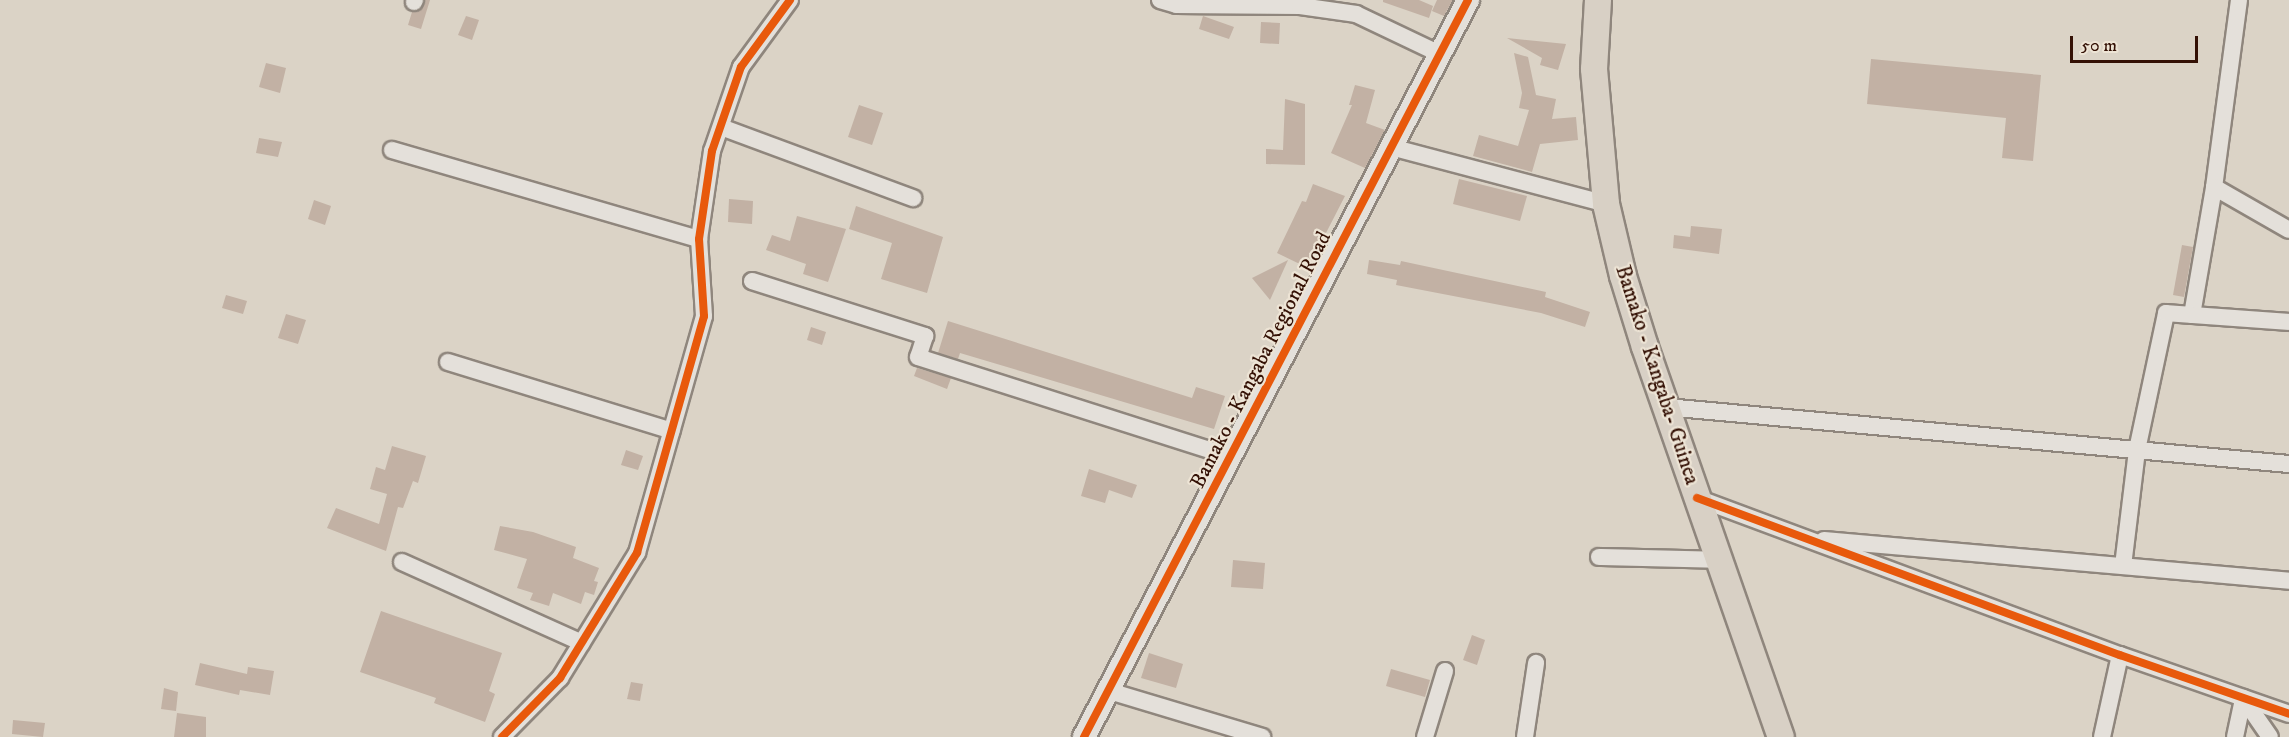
<!DOCTYPE html>
<style>
body{margin:0}
#map{position:relative;width:2289px;height:737px;overflow:hidden;background:#dbd3c6;font-family:"IM FELL DW Pica",serif}
div>[style]{position:absolute}
.building>*{inset:0;background:#c2b1a4}
.roads{filter:drop-shadow(2px 0 #8f867d) drop-shadow(-2px 0 #8f867d) drop-shadow(0 2px #8f867d) drop-shadow(0 -2px #8f867d)}
.street>*{height:16px;margin:-8px;padding:0 8px;transform-origin:8px;border-radius:8px;background:#e4e0da}
.secondary>*{height:22px;margin:-11px;padding:0 11px;transform-origin:11px;border-radius:11px;background:#e4e0da}
.primary>*{height:26px;margin:-13px;padding:0 13px;transform-origin:13px;border-radius:13px;background:#d8d0c5}
.cycleway>*{height:8px;margin:-4px;padding:0 4px;transform-origin:4px;border-radius:4px;background:#e8590c}
span{translate:-50% -50%;white-space:nowrap;text-align:center;line-height:1.15;-webkit-text-stroke:4.5px #ede4d5;paint-order:stroke}
.street-label{font-size:21px;color:#341105}
.scale{position:absolute;left:2070px;top:36px;width:128px;height:27px;box-sizing:border-box;border:3px solid #341105;border-top:0;padding-left:8px;font-size:18px;line-height:21px;white-space:nowrap;color:#341105;-webkit-text-stroke:4px #ede4d5;paint-order:stroke}
</style>
<div id="map">
<div class="building">
<i style="clip-path:polygon(425px 0,430px 0,421px 29px,408px 25px,412px 12px,420px 10px)"></i>
<i style="clip-path:polygon(1383px 0,1419px 0,1433px 6px,1429px 18px,1383px 2px)"></i>
<i style="clip-path:polygon(1437px 0,1453px 0,1444px 16px,1432px 11px)"></i>
<i style="clip-path:polygon(466px 16px,479px 20px,472px 40px,458px 35px)"></i>
<i style="clip-path:polygon(1203px 16px,1234px 27px,1229px 39px,1199px 29px)"></i>
<i style="clip-path:polygon(1261px 22px,1280px 23px,1279px 44px,1260px 43px)"></i>
<i style="clip-path:polygon(1507px 38px,1566px 44px,1558px 70px,1540px 65px,1542px 58px)"></i>
<i style="clip-path:polygon(1514px 53px,1528px 57px,1536px 95px,1556px 99px,1552px 119px,1576px 117px,1578px 140px,1540px 144px,1532px 172px,1473px 156px,1479px 135px,1518px 146px,1529px 110px,1519px 108px,1522px 93px)"></i>
<i style="clip-path:polygon(1871px 59px,2041px 75px,2033px 161px,2002px 158px,2006px 118px,1867px 104px)"></i>
<i style="clip-path:polygon(266px 63px,286px 68px,280px 93px,259px 87px)"></i>
<i style="clip-path:polygon(1355px 85px,1375px 90px,1366px 123px,1385px 130px,1365px 168px,1331px 153px,1352px 105px,1349px 105px)"></i>
<i style="clip-path:polygon(1285px 99px,1305px 104px,1305px 165px,1266px 164px,1266px 149px,1283px 150px)"></i>
<i style="clip-path:polygon(859px 105px,883px 113px,872px 145px,848px 137px)"></i>
<i style="clip-path:polygon(259px 138px,282px 142px,278px 157px,256px 153px)"></i>
<i style="clip-path:polygon(1459px 179px,1527px 196px,1520px 221px,1453px 204px)"></i>
<i style="clip-path:polygon(1313px 184px,1345px 196px,1308px 268px,1277px 253px,1302px 201px,1306px 202px)"></i>
<i style="clip-path:polygon(729px 199px,753px 201px,752px 224px,728px 222px)"></i>
<i style="clip-path:polygon(314px 200px,331px 206px,325px 225px,308px 219px)"></i>
<i style="clip-path:polygon(856px 206px,943px 237px,927px 293px,881px 279px,892px 243px,849px 229px)"></i>
<i style="clip-path:polygon(797px 216px,846px 229px,828px 282px,803px 274px,806px 264px,766px 250px,772px 235px,790px 241px)"></i>
<i style="clip-path:polygon(1691px 226px,1722px 229px,1719px 254px,1673px 248px,1674px 235px,1690px 237px)"></i>
<i style="clip-path:polygon(2182px 245px,2193px 247px,2184px 297px,2173px 295px)"></i>
<i style="clip-path:polygon(1288px 260px,1270px 300px,1252px 278px)"></i>
<i style="clip-path:polygon(1369px 260px,1400px 265px,1401px 261px,1546px 292px,1545px 297px,1590px 312px,1585px 327px,1541px 313px,1396px 285px,1397px 280px,1367px 274px)"></i>
<i style="clip-path:polygon(226px 295px,247px 301px,243px 314px,222px 308px)"></i>
<i style="clip-path:polygon(286px 314px,306px 320px,298px 344px,278px 338px)"></i>
<i style="clip-path:polygon(948px 321px,1192px 398px,1196px 387px,1225px 396px,1214px 429px,960px 353px,958px 359px,938px 353px)"></i>
<i style="clip-path:polygon(811px 327px,826px 332px,822px 345px,807px 340px)"></i>
<i style="clip-path:polygon(917px 368px,951px 378px,947px 389px,914px 376px)"></i>
<i style="clip-path:polygon(392px 446px,426px 456px,418px 483px,413px 481px,403px 508px,398px 507px,386px 551px,327px 528px,336px 508px,379px 524px,387px 494px,370px 489px,376px 467px,385px 470px)"></i>
<i style="clip-path:polygon(626px 450px,643px 456px,638px 470px,621px 465px)"></i>
<i style="clip-path:polygon(1089px 469px,1137px 485px,1132px 498px,1109px 490px,1105px 503px,1081px 496px)"></i>
<i style="clip-path:polygon(500px 526px,533px 532px,576px 547px,573px 558px,599px 568px,594px 581px,598px 582px,594px 595px,585px 592px,581px 604px,553px 593px,549px 606px,530px 600px,533px 593px,517px 588px,527px 559px,494px 550px)"></i>
<i style="clip-path:polygon(1233px 560px,1265px 563px,1263px 589px,1231px 587px)"></i>
<i style="clip-path:polygon(381px 611px,502px 653px,489px 691px,495px 694px,485px 722px,434px 703px,436px 698px,360px 672px)"></i>
<i style="clip-path:polygon(1472px 635px,1485px 640px,1477px 665px,1463px 660px)"></i>
<i style="clip-path:polygon(1149px 653px,1183px 664px,1176px 688px,1141px 678px)"></i>
<i style="clip-path:polygon(200px 663px,247px 674px,248px 667px,274px 671px,270px 695px,240px 690px,239px 695px,195px 685px)"></i>
<i style="clip-path:polygon(1391px 669px,1430px 680px,1425px 697px,1386px 686px)"></i>
<i style="clip-path:polygon(631px 682px,643px 684px,640px 701px,627px 699px)"></i>
<i style="clip-path:polygon(164px 688px,178px 692px,176px 711px,161px 709px)"></i>
<i style="clip-path:polygon(177px 713px,206px 717px,206px 737px,174px 737px)"></i>
<i style="clip-path:polygon(13px 720px,45px 723px,43px 737px,12px 734px)"></i>
</div>
<div class="roads">
<div class="street">
<i style="left:1160px;top:0;width:17px;rotate:17deg"></i>
<i style="left:1176px;top:5px;width:124px;rotate:0.5deg"></i>
<i style="left:1300px;top:6px;width:57px;rotate:8.1deg"></i>
<i style="left:1356px;top:14px;width:93px;rotate:25.5deg"></i>
<i style="left:2239px;top:0;width:189px;rotate:97.6deg"></i>
<i style="left:2214px;top:187px;width:86px;rotate:29.8deg"></i>
<i style="left:414px;top:2px;width:2px;rotate:-63deg"></i>
<i style="left:721px;top:127px;width:205px;rotate:20.3deg"></i>
<i style="left:1391px;top:147px;width:222px;rotate:14.8deg"></i>
<i style="left:392px;top:150px;width:320px;rotate:16.2deg"></i>
<i style="left:752px;top:281px;width:182px;rotate:17.6deg"></i>
<i style="left:925px;top:336px;width:22px;rotate:108deg"></i>
<i style="left:918px;top:357px;width:329px;rotate:17.7deg"></i>
<i style="left:2192px;top:315px;width:130px;rotate:-80.2deg"></i>
<i style="left:448px;top:362px;width:234px;rotate:17.1deg"></i>
<i style="left:1666px;top:407px;width:626px;rotate:5.23deg"></i>
<i style="left:1697px;top:498px;width:451px;rotate:20.4deg"></i>
<i style="left:2120px;top:655px;width:179px;rotate:19.2deg"></i>
<i style="left:1824px;top:540px;width:467px;rotate:5deg"></i>
<i style="left:1599px;top:557px;width:119px;rotate:1.4deg"></i>
<i style="left:402px;top:562px;width:197px;rotate:24.2deg"></i>
<i style="left:2123px;top:566px;width:117px;rotate:-83.1deg"></i>
<i style="left:2137px;top:450px;width:140px;rotate:-78deg"></i>
<i style="left:2166px;top:313px;width:123px;rotate:4.2deg"></i>
<i style="left:1109px;top:691px;width:160px;rotate:16.7deg"></i>
<i style="left:2243px;top:698px;width:47px;rotate:55.3deg"></i>
<i style="left:502px;top:737px;width:83px;rotate:-45.5deg"></i>
<i style="left:560px;top:678px;width:147px;rotate:-58.4deg"></i>
<i style="left:637px;top:553px;width:246px;rotate:-74.2deg"></i>
<i style="left:704px;top:316px;width:77px;rotate:-93.7deg"></i>
<i style="left:699px;top:239px;width:89px;rotate:-81.6deg"></i>
<i style="left:712px;top:151px;width:89px;rotate:-71deg"></i>
<i style="left:741px;top:67px;width:83px;rotate:-53.8deg"></i>
<i style="left:1425px;top:737px;width:69px;rotate:-73.1deg"></i>
<i style="left:1525px;top:737px;width:75px;rotate:-81.5deg"></i>
<i style="left:2102px;top:737px;width:84px;rotate:-77.6deg"></i>
<i style="left:2235px;top:737px;width:40px;rotate:-78deg"></i>
</div>
<div class="secondary">
<i style="left:1084px;top:737px;width:831px;rotate:-62.48deg"></i>
</div>
<div class="primary">
<i style="left:1598px;top:0;width:69px;rotate:93.3deg"></i>
<i style="left:1594px;top:69px;width:136px;rotate:84.9deg"></i>
<i style="left:1606px;top:204px;width:74px;rotate:76.7deg"></i>
<i style="left:1623px;top:276px;width:74px;rotate:72.8deg"></i>
<i style="left:1645px;top:347px;width:413px;rotate:70.8deg"></i>
</div>
</div>
<div class="cycleway">
<i style="left:1697px;top:498px;width:451px;rotate:20.4deg"></i>
<i style="left:2120px;top:655px;width:179px;rotate:19.2deg"></i>
<i style="left:502px;top:737px;width:83px;rotate:-45.5deg"></i>
<i style="left:560px;top:678px;width:147px;rotate:-58.4deg"></i>
<i style="left:637px;top:553px;width:246px;rotate:-74.2deg"></i>
<i style="left:704px;top:316px;width:77px;rotate:-93.7deg"></i>
<i style="left:699px;top:239px;width:89px;rotate:-81.6deg"></i>
<i style="left:712px;top:151px;width:89px;rotate:-71deg"></i>
<i style="left:741px;top:67px;width:83px;rotate:-53.8deg"></i>
<i style="left:1084px;top:737px;width:831px;rotate:-62.48deg"></i>
</div>
<div class="street-label">
<span style="left:1261px;top:360px;rotate:-63deg">Bamako - Kangaba Regional Road</span>
<span style="left:1657px;top:375px;rotate:72deg">Bamako - Kangaba- Guinea</span>
</div>
<div class="scale">50 m</div>
</div>
